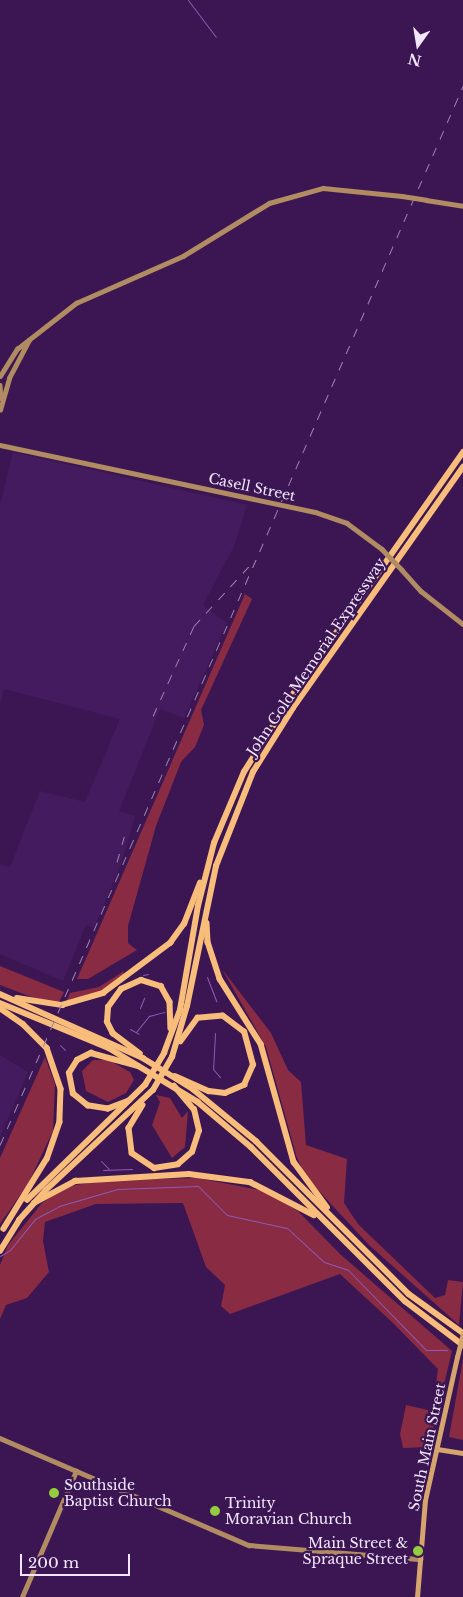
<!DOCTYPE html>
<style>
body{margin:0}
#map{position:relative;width:463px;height:1597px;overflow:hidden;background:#3b1653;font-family:"Libre Baskerville",serif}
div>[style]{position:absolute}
.built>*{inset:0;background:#441b5f}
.green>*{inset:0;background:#882b43}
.stream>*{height:1px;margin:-0.5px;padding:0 0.5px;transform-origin:0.5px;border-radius:0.5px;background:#8f5bb6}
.secondary>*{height:4.5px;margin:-2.25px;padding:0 2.25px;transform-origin:2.25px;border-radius:2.25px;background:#b18b61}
.primary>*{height:5px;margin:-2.5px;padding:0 2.5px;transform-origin:2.5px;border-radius:2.5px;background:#d6a56e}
.highway>*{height:5.5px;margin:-2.75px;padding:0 2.75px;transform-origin:2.75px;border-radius:2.75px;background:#f8bd7a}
.rail>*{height:1px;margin-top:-0.5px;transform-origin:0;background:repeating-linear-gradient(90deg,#9c84ad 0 9px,transparent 0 18px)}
.secondary-bridge>*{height:4.5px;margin:-2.25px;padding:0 2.25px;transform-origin:2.25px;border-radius:2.25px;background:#b18b61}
.primary-bridge>*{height:5px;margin:-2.5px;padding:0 2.5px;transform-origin:2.5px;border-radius:2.5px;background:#d6a56e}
.highway-bridge>*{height:5.5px;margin:-2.75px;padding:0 2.75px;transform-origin:2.75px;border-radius:2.75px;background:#f8bd7a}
.dots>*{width:14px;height:14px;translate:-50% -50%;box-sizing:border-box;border:2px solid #3b1653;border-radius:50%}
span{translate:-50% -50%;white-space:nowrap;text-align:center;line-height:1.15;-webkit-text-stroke:4.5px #3b1653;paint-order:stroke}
.street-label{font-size:14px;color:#f2e6fd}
.poi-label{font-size:14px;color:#f2e6fd}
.left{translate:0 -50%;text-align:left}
.right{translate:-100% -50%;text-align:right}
.north{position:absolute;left:393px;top:20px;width:50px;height:50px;-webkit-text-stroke:4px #3b1653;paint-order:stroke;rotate:193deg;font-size:14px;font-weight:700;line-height:20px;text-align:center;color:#f2e6fd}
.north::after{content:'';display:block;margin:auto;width:18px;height:22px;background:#f2e6fd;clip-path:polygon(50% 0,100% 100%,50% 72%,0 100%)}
.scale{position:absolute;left:20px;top:1554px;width:110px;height:22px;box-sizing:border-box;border:2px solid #f2e6fd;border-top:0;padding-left:6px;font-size:15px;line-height:18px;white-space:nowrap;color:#f2e6fd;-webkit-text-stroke:4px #3b1653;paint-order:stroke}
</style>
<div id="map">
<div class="built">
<i style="clip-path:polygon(13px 452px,247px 505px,234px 546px,203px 605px,227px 623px,184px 718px,160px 709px,119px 811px,135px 816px,122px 862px,94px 928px,86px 925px,63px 981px,0 954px,0 865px,10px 867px,40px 791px,85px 802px,120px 719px,4px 689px,0 704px,0 505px)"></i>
<i style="clip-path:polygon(0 1055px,28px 1072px,0 1138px)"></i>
</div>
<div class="green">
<i style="clip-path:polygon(245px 594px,252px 599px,201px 710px,204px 725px,195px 747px,181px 762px,156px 826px,128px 926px,128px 943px,137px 950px,88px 979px,77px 979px)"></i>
<i style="clip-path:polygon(0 966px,64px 992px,59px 1002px,42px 1001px,0 985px)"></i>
<i style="clip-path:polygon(222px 969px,271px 1033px,288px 1070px,301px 1082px,306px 1145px,347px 1159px,344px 1203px,358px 1224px,435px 1298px,445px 1295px,448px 1280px,463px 1282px,459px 1325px,369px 1245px,305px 1176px,296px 1155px,266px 1047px)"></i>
<i style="clip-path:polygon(124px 971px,122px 978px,98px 992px,66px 1002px,70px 993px,99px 987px)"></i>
<i style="clip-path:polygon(45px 1057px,55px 1084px,53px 1131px,28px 1184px,0 1224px,0 1158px)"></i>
<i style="clip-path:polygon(93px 1060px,109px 1060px,130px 1072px,134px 1080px,126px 1093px,108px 1102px,86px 1091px,82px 1071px)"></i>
<i style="clip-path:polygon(156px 1095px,170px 1098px,182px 1118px,188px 1111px,185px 1147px,172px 1158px,152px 1125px,160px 1102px)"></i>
<i style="clip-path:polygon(197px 1178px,265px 1191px,298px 1211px,340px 1254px,452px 1351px,429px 1447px,403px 1448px,400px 1434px,406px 1405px,432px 1411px,438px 1369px,393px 1323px,340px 1274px,230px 1314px,221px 1306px,225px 1285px,206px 1267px,183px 1203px,96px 1204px,45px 1222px,43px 1241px,49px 1272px,27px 1298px,6px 1305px,0 1319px,0 1265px,8px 1245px,42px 1203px,56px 1193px,74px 1185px,115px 1180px)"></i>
<i style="clip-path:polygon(463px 1359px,463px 1440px,449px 1437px)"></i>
</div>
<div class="stream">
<i style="left:188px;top:0;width:46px;rotate:52.9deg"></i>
<i style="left:143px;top:975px;width:5px;rotate:-11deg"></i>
<i style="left:207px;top:977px;width:26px;rotate:69deg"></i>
<i style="left:140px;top:1008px;width:11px;rotate:-68deg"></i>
<i style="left:130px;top:1029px;width:10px;rotate:29deg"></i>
<i style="left:136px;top:1032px;width:21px;rotate:-51deg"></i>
<i style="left:149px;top:1016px;width:16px;rotate:-15deg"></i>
<i style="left:215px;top:1033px;width:36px;rotate:93deg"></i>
<i style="left:213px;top:1069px;width:11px;rotate:49deg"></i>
<i style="left:60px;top:1045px;width:7px;rotate:45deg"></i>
<i style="left:101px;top:1161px;width:11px;rotate:45deg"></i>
<i style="left:103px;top:1170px;width:29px;rotate:-2deg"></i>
<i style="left:0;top:1256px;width:12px;rotate:-31deg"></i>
<i style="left:10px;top:1250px;width:40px;rotate:-51deg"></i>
<i style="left:35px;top:1219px;width:27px;rotate:-28deg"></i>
<i style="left:59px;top:1206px;width:60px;rotate:-16.3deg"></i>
<i style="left:117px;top:1189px;width:81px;rotate:-2.1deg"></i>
<i style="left:198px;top:1186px;width:41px;rotate:45deg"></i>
<i style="left:227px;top:1215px;width:61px;rotate:12.2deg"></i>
<i style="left:287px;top:1228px;width:50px;rotate:42.6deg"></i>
<i style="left:324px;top:1262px;width:25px;rotate:18deg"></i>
<i style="left:348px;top:1270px;width:112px;rotate:45.7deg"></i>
<i style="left:426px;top:1350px;width:21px"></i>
</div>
<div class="secondary">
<i style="left:426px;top:200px;width:37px;rotate:9deg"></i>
<i style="left:0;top:376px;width:32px;rotate:-58deg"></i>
<i style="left:17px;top:349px;width:75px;rotate:-37.9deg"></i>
<i style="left:76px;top:303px;width:117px;rotate:-23.7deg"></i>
<i style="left:183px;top:256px;width:101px;rotate:-31.6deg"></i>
<i style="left:269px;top:203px;width:56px;rotate:-15.5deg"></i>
<i style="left:323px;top:188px;width:79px;rotate:5.8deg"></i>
<i style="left:0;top:385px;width:13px;rotate:86deg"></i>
<i style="left:0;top:410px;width:33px;rotate:-74deg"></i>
<i style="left:9px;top:378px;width:43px;rotate:-62.2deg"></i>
<i style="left:0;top:445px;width:322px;rotate:12deg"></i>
<i style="left:315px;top:512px;width:34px;rotate:19deg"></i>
<i style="left:347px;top:523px;width:44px;rotate:36.6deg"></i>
<i style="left:402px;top:570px;width:28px;rotate:48deg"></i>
<i style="left:421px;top:591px;width:53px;rotate:38.2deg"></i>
<i style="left:0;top:1438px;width:271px;rotate:23.3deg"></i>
<i style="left:249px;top:1545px;width:172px;rotate:4.7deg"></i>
<i style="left:22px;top:1597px;width:137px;rotate:-66.8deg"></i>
</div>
<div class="primary">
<i style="left:437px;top:1449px;width:26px;rotate:9deg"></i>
<i style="left:417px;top:1597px;width:97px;rotate:-85.3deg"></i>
<i style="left:425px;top:1500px;width:147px;rotate:-77.4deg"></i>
</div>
<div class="highway">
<i style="left:207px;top:923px;width:19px;rotate:87deg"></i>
<i style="left:208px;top:942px;width:39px;rotate:72deg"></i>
<i style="left:220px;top:979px;width:77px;rotate:57.8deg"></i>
<i style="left:261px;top:1044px;width:123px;rotate:74.4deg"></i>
<i style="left:294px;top:1162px;width:56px;rotate:53.7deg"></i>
<i style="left:0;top:994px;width:157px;rotate:24.1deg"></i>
<i style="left:143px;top:1058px;width:59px;rotate:31.8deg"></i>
<i style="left:193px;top:1089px;width:82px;rotate:39.5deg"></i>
<i style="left:256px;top:1141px;width:216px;rotate:45deg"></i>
<i style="left:409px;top:1294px;width:67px;rotate:35.8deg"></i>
<i style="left:17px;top:998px;width:46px;rotate:8.8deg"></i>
<i style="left:62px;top:1005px;width:43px;rotate:-16.3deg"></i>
<i style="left:103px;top:993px;width:84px;rotate:-36.7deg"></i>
<i style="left:170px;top:943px;width:24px;rotate:-54deg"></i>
<i style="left:184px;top:924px;width:44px;rotate:-68.7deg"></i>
<i style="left:0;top:1003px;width:118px;rotate:22.4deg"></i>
<i style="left:109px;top:1048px;width:104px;rotate:31.2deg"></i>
<i style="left:198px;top:1102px;width:70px;rotate:40.3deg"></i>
<i style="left:251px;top:1147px;width:218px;rotate:45deg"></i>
<i style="left:405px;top:1301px;width:73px;rotate:37.2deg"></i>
<i style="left:0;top:1008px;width:28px;rotate:35deg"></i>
<i style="left:23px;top:1024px;width:34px;rotate:45deg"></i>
<i style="left:47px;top:1048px;width:43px;rotate:71.1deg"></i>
<i style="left:61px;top:1089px;width:33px;rotate:92deg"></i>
<i style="left:60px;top:1122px;width:39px;rotate:109deg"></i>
<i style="left:47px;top:1159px;width:82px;rotate:121.6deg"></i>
<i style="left:164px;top:1053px;width:46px;rotate:-69.6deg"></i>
<i style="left:180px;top:1010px;width:106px;rotate:-80.2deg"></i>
<i style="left:198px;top:906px;width:65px;rotate:-75.7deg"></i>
<i style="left:214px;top:843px;width:77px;rotate:-67.1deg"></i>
<i style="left:244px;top:772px;width:89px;rotate:-57.9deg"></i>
<i style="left:291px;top:697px;width:299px;rotate:-54.9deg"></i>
<i style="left:140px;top:1054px;width:34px;rotate:-143deg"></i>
<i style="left:113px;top:1034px;width:13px;rotate:-117deg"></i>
<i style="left:107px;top:1022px;width:15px;rotate:-86deg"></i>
<i style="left:108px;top:1007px;width:22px;rotate:-54deg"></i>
<i style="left:121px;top:989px;width:22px;rotate:-24deg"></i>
<i style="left:141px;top:980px;width:21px;rotate:17deg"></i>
<i style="left:161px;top:986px;width:18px;rotate:61deg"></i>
<i style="left:170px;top:1002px;width:26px;rotate:88deg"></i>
<i style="left:172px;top:1057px;width:53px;rotate:-73.6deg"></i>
<i style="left:187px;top:1006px;width:143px;rotate:-78.3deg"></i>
<i style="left:216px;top:866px;width:101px;rotate:-68.5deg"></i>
<i style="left:253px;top:772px;width:75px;rotate:-58deg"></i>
<i style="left:293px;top:708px;width:295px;rotate:-54.8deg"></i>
<i style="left:175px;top:1076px;width:37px;rotate:24deg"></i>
<i style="left:209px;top:1091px;width:16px;rotate:7deg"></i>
<i style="left:225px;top:1093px;width:21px;rotate:-23deg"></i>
<i style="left:244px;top:1085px;width:22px;rotate:-66deg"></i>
<i style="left:253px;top:1065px;width:34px;rotate:-105deg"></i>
<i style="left:244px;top:1032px;width:26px;rotate:-143deg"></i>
<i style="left:223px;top:1016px;width:25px;rotate:175deg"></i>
<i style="left:198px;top:1018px;width:29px;rotate:126deg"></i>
<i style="left:129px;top:1101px;width:22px;rotate:159deg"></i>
<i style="left:108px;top:1109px;width:20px;rotate:-171deg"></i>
<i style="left:88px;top:1106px;width:19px;rotate:-141deg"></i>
<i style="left:73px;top:1094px;width:21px;rotate:-101deg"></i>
<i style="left:69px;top:1073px;width:15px;rotate:-58deg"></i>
<i style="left:77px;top:1060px;width:16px;rotate:-27deg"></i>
<i style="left:91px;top:1053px;width:49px;rotate:15.5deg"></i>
<i style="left:143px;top:1105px;width:27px;rotate:121deg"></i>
<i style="left:129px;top:1128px;width:25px;rotate:83deg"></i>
<i style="left:132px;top:1153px;width:27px;rotate:34deg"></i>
<i style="left:154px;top:1168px;width:24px;rotate:-9deg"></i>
<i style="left:178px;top:1164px;width:18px;rotate:-41deg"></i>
<i style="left:192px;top:1152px;width:22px;rotate:-72deg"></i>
<i style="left:199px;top:1131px;width:22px;rotate:-103deg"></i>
<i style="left:194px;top:1110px;width:31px;rotate:-130deg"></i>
<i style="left:27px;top:1200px;width:165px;rotate:-44.3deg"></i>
<i style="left:34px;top:1203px;width:47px;rotate:-28.2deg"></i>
<i style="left:75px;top:1181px;width:114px;rotate:-3.5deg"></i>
<i style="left:189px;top:1174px;width:62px;rotate:7.5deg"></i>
<i style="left:250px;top:1182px;width:72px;rotate:27.3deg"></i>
<i style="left:0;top:1251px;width:36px;rotate:-58deg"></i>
<i style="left:19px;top:1220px;width:40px;rotate:-48deg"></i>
<i style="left:46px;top:1190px;width:146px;rotate:-43.1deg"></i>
</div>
<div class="rail">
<i style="left:153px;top:716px;width:99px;rotate:-65.5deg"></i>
<i style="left:194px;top:626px;width:83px;rotate:-47.4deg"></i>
<i style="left:117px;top:862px;width:35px;rotate:-74deg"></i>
<i style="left:0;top:1145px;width:1156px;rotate:-66.38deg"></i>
</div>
<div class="secondary-bridge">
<i style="left:402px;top:196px;width:24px;rotate:9deg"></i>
<i style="left:382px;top:549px;width:29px;rotate:46deg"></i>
</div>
<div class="primary-bridge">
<i style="left:457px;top:1357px;width:25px;rotate:-76deg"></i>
</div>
<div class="highway-bridge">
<i style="left:145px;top:1085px;width:37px;rotate:-59deg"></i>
<i style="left:153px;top:1090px;width:38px;rotate:-60deg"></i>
</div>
<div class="dots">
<i style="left:54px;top:1493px;background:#93cc3d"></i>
<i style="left:215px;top:1511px;background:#93cc3d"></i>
<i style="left:418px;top:1551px;background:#93cc3d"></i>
</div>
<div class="street-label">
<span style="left:252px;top:487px;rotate:12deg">Casell Street</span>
<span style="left:316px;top:657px;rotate:-56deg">John Gold Memorial Expressway</span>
<span style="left:427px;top:1447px;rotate:-78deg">South Main Street</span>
</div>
<div class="poi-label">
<span class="left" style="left:64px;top:1493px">Southside<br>Baptist Church</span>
<span class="left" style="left:225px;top:1511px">Trinity<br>Moravian Church</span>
<span class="right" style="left:408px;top:1551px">Main Street &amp;<br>Spraque Street</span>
</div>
<div class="north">N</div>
<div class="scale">200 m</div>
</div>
